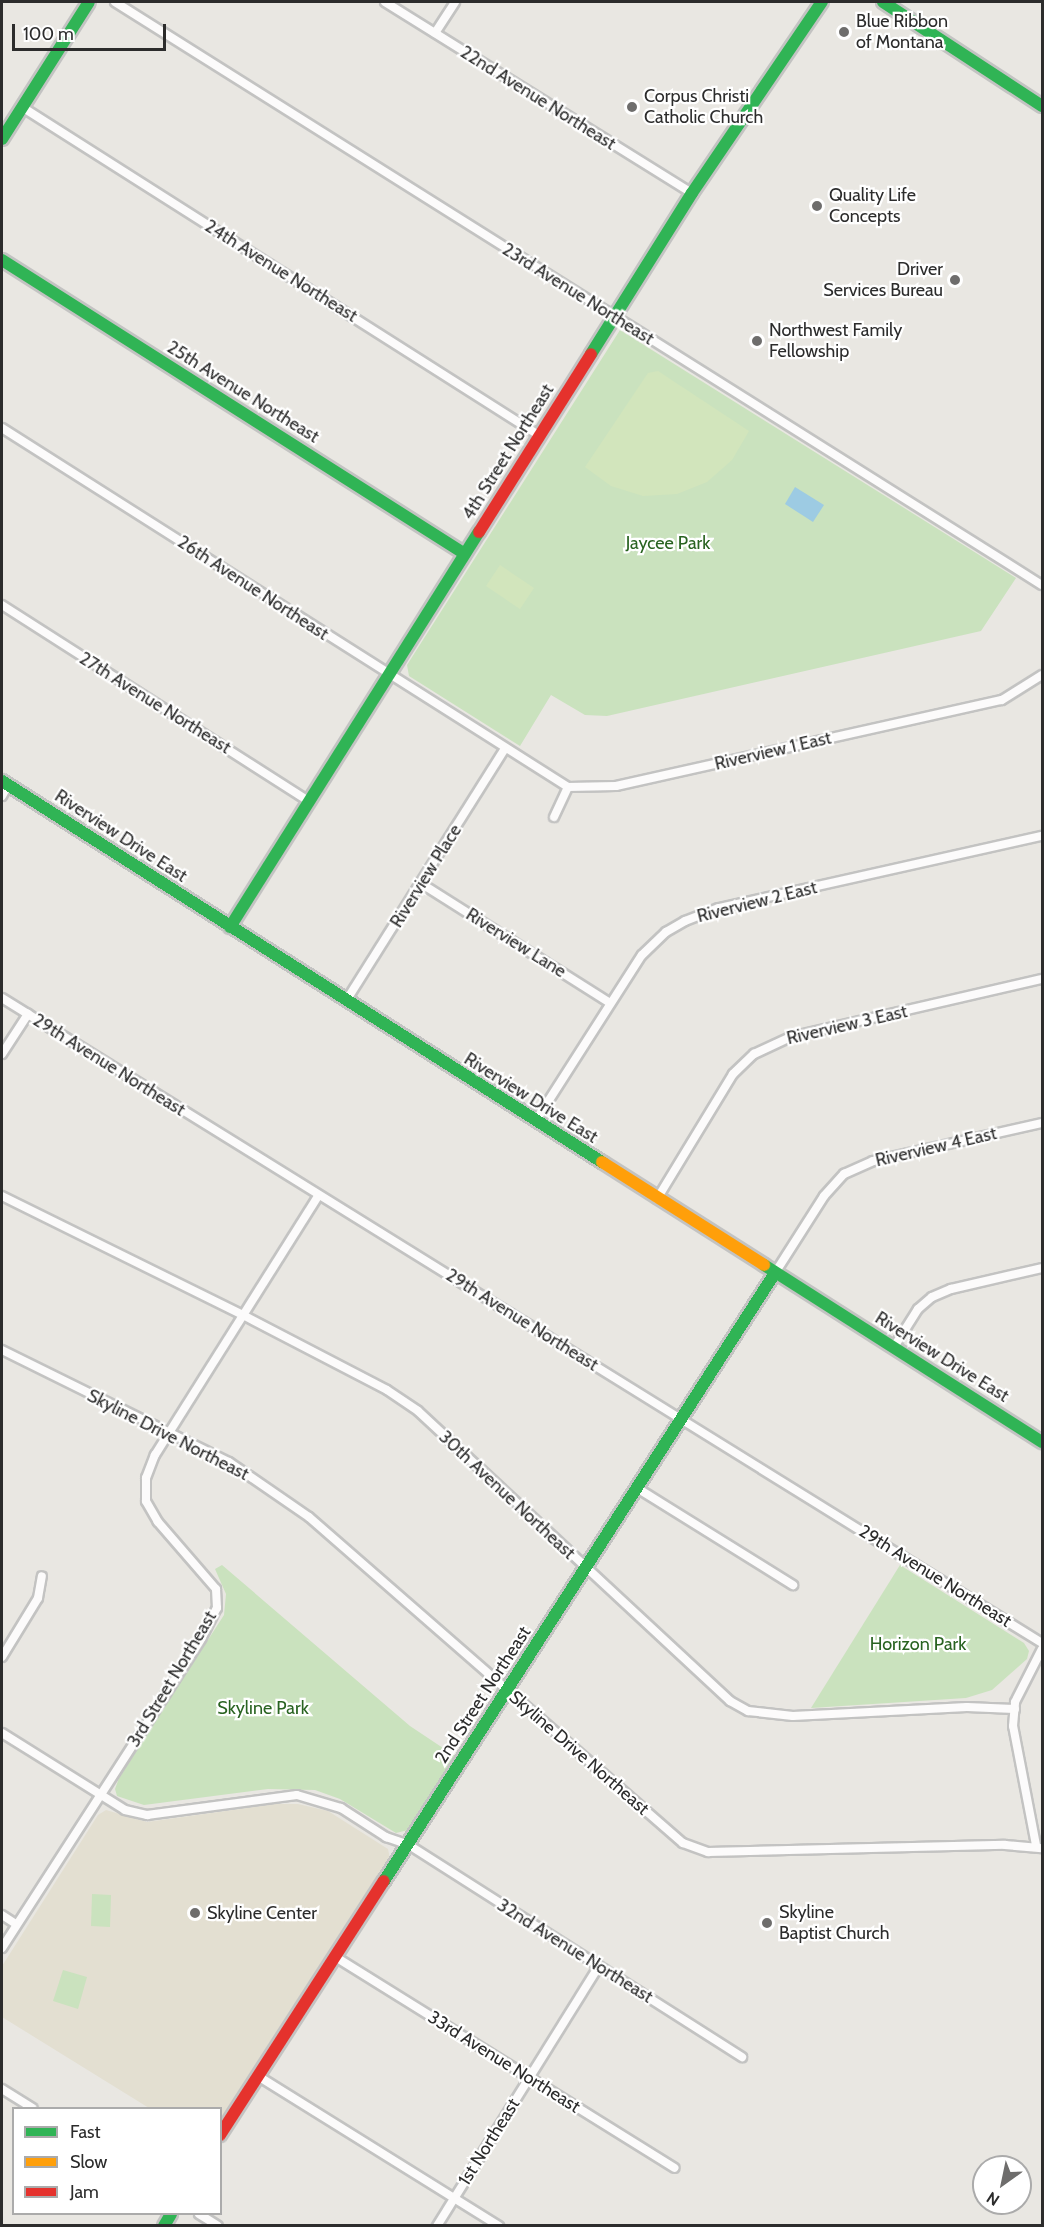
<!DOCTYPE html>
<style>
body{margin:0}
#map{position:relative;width:1044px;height:2227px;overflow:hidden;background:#e9e7e2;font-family:Cabin,sans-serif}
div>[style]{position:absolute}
.education>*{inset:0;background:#e3dfd1}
.green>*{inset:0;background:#cae2be}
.pitch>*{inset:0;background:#d2e5bc}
.water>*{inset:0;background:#9dcbe3}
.roads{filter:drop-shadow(2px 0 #c3c3c2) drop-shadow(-2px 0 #c3c3c2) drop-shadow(0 2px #c3c3c2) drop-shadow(0 -2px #c3c3c2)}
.street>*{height:8px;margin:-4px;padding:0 4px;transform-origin:4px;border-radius:4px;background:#fcfbfb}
.fast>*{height:12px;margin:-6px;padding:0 6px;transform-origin:6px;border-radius:6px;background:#30b455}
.slow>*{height:12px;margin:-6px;padding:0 6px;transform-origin:6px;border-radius:6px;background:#ff9f0a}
.jam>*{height:12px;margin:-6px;padding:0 6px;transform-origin:6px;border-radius:6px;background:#e5322d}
.dots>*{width:16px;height:16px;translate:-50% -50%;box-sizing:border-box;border:3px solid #fff;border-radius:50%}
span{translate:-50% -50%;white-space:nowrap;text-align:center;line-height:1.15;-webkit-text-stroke:4.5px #fff;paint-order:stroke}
.poi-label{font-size:18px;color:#2c2c2c}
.left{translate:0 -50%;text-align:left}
.right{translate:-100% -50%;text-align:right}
.street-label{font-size:18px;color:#2c2c2c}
.park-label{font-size:18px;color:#296321}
.frame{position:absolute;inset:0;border:3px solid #2c2c2c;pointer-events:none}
.legend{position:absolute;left:12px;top:2107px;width:210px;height:108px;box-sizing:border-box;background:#fff;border:2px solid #ababab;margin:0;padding:8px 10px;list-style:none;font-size:18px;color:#2c2c2c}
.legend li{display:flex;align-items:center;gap:12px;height:30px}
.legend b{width:30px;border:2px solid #ababab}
.north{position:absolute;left:972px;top:2155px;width:60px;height:60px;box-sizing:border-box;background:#fff;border:2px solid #ababab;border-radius:50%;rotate:213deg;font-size:16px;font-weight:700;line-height:24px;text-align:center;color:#2c2c2c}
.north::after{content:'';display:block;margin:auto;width:21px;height:27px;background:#6e6d6c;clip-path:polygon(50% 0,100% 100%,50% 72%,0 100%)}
.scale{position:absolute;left:12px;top:24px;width:154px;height:27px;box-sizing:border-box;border:3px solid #2c2c2c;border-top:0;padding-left:8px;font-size:18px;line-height:21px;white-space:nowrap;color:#2c2c2c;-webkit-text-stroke:4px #fff;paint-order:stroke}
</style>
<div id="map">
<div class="education">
<i style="clip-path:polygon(275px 1804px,298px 1804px,328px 1811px,388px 1849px,390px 1859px,221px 2121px,220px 2108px,149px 2108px,2px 2017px,2px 1966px,98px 1815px,106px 1810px,147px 1822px)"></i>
</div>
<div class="green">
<i style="clip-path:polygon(620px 330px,1016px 578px,981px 631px,607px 716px,585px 715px,551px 695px,520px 746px,409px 676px,407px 665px)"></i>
<i style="clip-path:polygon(222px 1565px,410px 1726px,455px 1756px,408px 1830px,396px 1833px,340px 1799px,315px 1790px,268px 1789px,144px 1805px,117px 1796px,115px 1789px,119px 1778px,224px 1615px,226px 1594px,215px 1569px)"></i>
<i style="clip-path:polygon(900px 1565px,1024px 1643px,1029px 1651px,1027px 1659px,992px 1690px,966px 1698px,811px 1708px)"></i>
<i style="clip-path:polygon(92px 1894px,111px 1895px,110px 1927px,91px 1926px)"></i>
<i style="clip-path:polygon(63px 1970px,87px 1977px,78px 2009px,53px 2001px)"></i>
</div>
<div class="pitch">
<i style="clip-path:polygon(658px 371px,749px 431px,732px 460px,707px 482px,677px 494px,643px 496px,611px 486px,585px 467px,648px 373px)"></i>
<i style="clip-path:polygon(500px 565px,534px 588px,520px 609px,486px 586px)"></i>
</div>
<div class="water">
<i style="clip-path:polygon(795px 487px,824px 505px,813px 522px,785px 504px)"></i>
</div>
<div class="roads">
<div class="street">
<i style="left:115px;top:2px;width:1095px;rotate:32.17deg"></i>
<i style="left:385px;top:2px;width:362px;rotate:31.9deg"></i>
<i style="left:435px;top:33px;width:37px;rotate:-57deg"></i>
<i style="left:22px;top:107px;width:614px;rotate:32.42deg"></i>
<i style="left:2px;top:428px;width:670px;rotate:32.39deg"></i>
<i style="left:568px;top:787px;width:48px;rotate:-1.2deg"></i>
<i style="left:616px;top:786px;width:395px;rotate:-12.6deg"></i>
<i style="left:1002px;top:700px;width:47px;rotate:-32deg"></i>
<i style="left:2px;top:605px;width:364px;rotate:32.6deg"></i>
<i style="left:2px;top:796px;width:13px;rotate:-61deg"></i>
<i style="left:554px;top:817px;width:33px;rotate:-65deg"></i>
<i style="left:422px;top:884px;width:222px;rotate:32.3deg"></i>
<i style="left:2px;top:998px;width:1224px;rotate:31.81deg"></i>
<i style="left:346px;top:1001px;width:298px;rotate:-57.8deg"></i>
<i style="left:2px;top:1054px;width:48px;rotate:-57deg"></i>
<i style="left:535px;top:1122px;width:198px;rotate:-57.4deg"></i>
<i style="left:642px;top:955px;width:33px;rotate:-44deg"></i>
<i style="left:666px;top:932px;width:22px;rotate:-30deg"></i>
<i style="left:685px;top:921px;width:36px;rotate:-21deg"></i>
<i style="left:719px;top:908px;width:331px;rotate:-12.6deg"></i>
<i style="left:2px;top:1196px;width:269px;rotate:26.3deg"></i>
<i style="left:243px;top:1315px;width:162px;rotate:27.5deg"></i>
<i style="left:387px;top:1390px;width:37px;rotate:34deg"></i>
<i style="left:418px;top:1411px;width:426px;rotate:42.9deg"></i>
<i style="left:730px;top:1701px;width:21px;rotate:29deg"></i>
<i style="left:748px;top:1711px;width:45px;rotate:6.3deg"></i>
<i style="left:793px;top:1716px;width:174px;rotate:-3deg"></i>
<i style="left:967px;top:1707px;width:48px;rotate:2.4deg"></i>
<i style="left:657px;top:1199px;width:146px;rotate:-58.7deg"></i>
<i style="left:733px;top:1074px;width:29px;rotate:-44deg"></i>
<i style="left:754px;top:1054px;width:40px;rotate:-25deg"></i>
<i style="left:790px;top:1037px;width:259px;rotate:-13deg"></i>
<i style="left:775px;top:1273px;width:91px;rotate:-57.5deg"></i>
<i style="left:824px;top:1196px;width:30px;rotate:-48deg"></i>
<i style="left:844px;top:1174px;width:32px;rotate:-24deg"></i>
<i style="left:873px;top:1161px;width:173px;rotate:-12.7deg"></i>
<i style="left:894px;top:1347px;width:45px;rotate:-57.7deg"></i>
<i style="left:918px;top:1309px;width:18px;rotate:-41deg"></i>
<i style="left:932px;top:1297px;width:21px;rotate:-23deg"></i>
<i style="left:951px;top:1289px;width:93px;rotate:-13deg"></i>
<i style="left:2px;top:1350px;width:253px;rotate:26.3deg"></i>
<i style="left:229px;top:1462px;width:97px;rotate:34.5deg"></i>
<i style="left:309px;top:1517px;width:496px;rotate:41.1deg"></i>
<i style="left:683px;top:1843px;width:27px;rotate:20deg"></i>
<i style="left:708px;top:1852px;width:297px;rotate:-1.4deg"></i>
<i style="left:1005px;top:1845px;width:37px;rotate:5deg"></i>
<i style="left:637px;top:1488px;width:184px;rotate:31.9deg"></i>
<i style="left:2px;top:1657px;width:69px;rotate:-58.6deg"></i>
<i style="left:38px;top:1598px;width:22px;rotate:-80deg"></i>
<i style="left:2px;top:1733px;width:145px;rotate:32deg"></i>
<i style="left:125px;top:1810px;width:23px;rotate:13deg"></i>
<i style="left:147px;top:1815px;width:151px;rotate:-7.6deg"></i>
<i style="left:297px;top:1795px;width:46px;rotate:16.5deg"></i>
<i style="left:341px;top:1808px;width:54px;rotate:32.8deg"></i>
<i style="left:386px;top:1837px;width:24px;rotate:19deg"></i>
<i style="left:409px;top:1845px;width:395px;rotate:32.5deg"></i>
<i style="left:1036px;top:1845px;width:121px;rotate:-100.9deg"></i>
<i style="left:1013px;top:1726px;width:24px;rotate:-85deg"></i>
<i style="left:1015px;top:1702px;width:59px;rotate:-63deg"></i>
<i style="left:2px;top:1915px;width:17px;rotate:33deg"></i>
<i style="left:2px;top:1948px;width:368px;rotate:-57.2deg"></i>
<i style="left:201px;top:1639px;width:35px;rotate:-63deg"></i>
<i style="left:217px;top:1608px;width:19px;rotate:-93deg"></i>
<i style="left:216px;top:1589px;width:89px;rotate:-130.9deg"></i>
<i style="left:158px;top:1522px;width:24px;rotate:-120deg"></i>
<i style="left:146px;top:1501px;width:23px;rotate:-90deg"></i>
<i style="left:146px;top:1478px;width:25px;rotate:-69deg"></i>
<i style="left:155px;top:1455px;width:307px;rotate:-57.8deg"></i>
<i style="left:334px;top:1956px;width:401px;rotate:31.9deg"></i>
<i style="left:258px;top:2076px;width:284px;rotate:31.9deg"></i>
<i style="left:2px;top:2089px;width:36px;rotate:32deg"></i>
<i style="left:199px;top:2214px;width:22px;rotate:32deg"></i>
<i style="left:437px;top:2226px;width:306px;rotate:-58.1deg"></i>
</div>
<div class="fast">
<i style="left:883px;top:2px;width:190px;rotate:33.2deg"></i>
<i style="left:2px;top:139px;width:162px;rotate:-57.6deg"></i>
<i style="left:2px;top:260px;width:548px;rotate:32.42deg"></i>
<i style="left:591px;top:354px;width:190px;rotate:-57.9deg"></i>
<i style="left:692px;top:193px;width:231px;rotate:-55.8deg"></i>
<i style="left:2px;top:781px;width:711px;rotate:32.42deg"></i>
<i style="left:230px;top:927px;width:467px;rotate:-57.8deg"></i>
<i style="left:764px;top:1265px;width:330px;rotate:32.5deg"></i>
<i style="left:384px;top:1881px;width:723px;rotate:-57.26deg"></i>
<i style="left:164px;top:2226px;width:14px;rotate:-60deg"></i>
</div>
<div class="slow">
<i style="left:602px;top:1162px;width:192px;rotate:32.4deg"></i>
</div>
<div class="jam">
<i style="left:479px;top:532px;width:210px;rotate:-57.8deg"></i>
<i style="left:220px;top:2135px;width:302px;rotate:-57.2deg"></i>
</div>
</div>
<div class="dots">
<i style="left:844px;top:32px;background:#6e6d6c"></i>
<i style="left:632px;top:107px;background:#6e6d6c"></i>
<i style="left:817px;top:206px;background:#6e6d6c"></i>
<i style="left:955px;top:280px;background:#6e6d6c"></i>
<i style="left:757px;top:341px;background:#6e6d6c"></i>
<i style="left:195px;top:1913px;background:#6e6d6c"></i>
<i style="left:767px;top:1923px;background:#6e6d6c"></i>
</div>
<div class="poi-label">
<span class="left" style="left:856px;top:32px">Blue Ribbon<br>of Montana</span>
<span class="left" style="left:644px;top:107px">Corpus Christi<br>Catholic Church</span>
<span class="left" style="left:829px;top:206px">Quality Life<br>Concepts</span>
<span class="right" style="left:943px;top:280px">Driver<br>Services Bureau</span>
<span class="left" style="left:769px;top:341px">Northwest Family<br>Fellowship</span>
<span class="left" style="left:207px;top:1913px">Skyline Center</span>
<span class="left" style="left:779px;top:1923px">Skyline<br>Baptist Church</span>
</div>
<div class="street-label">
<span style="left:538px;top:98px;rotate:32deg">22nd Avenue Northeast</span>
<span style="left:281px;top:271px;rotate:32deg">24th Avenue Northeast</span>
<span style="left:578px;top:294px;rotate:32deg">23rd Avenue Northeast</span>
<span style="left:243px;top:392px;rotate:32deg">25th Avenue Northeast</span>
<span style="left:508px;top:452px;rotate:-58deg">4th Street Northeast</span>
<span style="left:253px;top:588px;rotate:33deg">26th Avenue Northeast</span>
<span style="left:155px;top:703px;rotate:32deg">27th Avenue Northeast</span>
<span style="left:773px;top:751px;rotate:-13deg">Riverview 1 East</span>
<span style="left:121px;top:836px;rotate:33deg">Riverview Drive East</span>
<span style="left:426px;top:876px;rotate:-58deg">Riverview Place</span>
<span style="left:757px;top:902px;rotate:-14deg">Riverview 2 East</span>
<span style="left:516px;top:943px;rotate:32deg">Riverview Lane</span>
<span style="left:847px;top:1025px;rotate:-13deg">Riverview 3 East</span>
<span style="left:109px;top:1065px;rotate:32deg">29th Avenue Northeast</span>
<span style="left:531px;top:1098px;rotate:32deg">Riverview Drive East</span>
<span style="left:936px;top:1147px;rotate:-13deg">Riverview 4 East</span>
<span style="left:522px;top:1320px;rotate:32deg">29th Avenue Northeast</span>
<span style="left:942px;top:1357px;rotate:32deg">Riverview Drive East</span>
<span style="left:168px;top:1435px;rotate:27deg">Skyline Drive Northeast</span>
<span style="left:507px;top:1495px;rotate:43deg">30th Avenue Northeast</span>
<span style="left:935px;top:1576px;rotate:32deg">29th Avenue Northeast</span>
<span style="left:172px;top:1679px;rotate:-59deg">3rd Street Northeast</span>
<span style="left:483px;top:1695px;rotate:-57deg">2nd Street Northeast</span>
<span style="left:579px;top:1753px;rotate:41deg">Skyline Drive Northeast</span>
<span style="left:575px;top:1951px;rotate:32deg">32nd Avenue Northeast</span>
<span style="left:504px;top:2062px;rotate:32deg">33rd Avenue Northeast</span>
<span style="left:489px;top:2142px;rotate:-58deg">1st Northeast</span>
</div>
<div class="park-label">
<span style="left:668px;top:543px">Jaycee Park</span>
<span style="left:918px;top:1644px">Horizon Park</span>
<span style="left:263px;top:1708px">Skyline Park</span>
</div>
<div class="frame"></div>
<ul class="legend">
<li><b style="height:8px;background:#30b455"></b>Fast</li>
<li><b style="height:8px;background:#ff9f0a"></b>Slow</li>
<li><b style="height:8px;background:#e5322d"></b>Jam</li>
</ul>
<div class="north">N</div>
<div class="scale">100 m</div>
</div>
